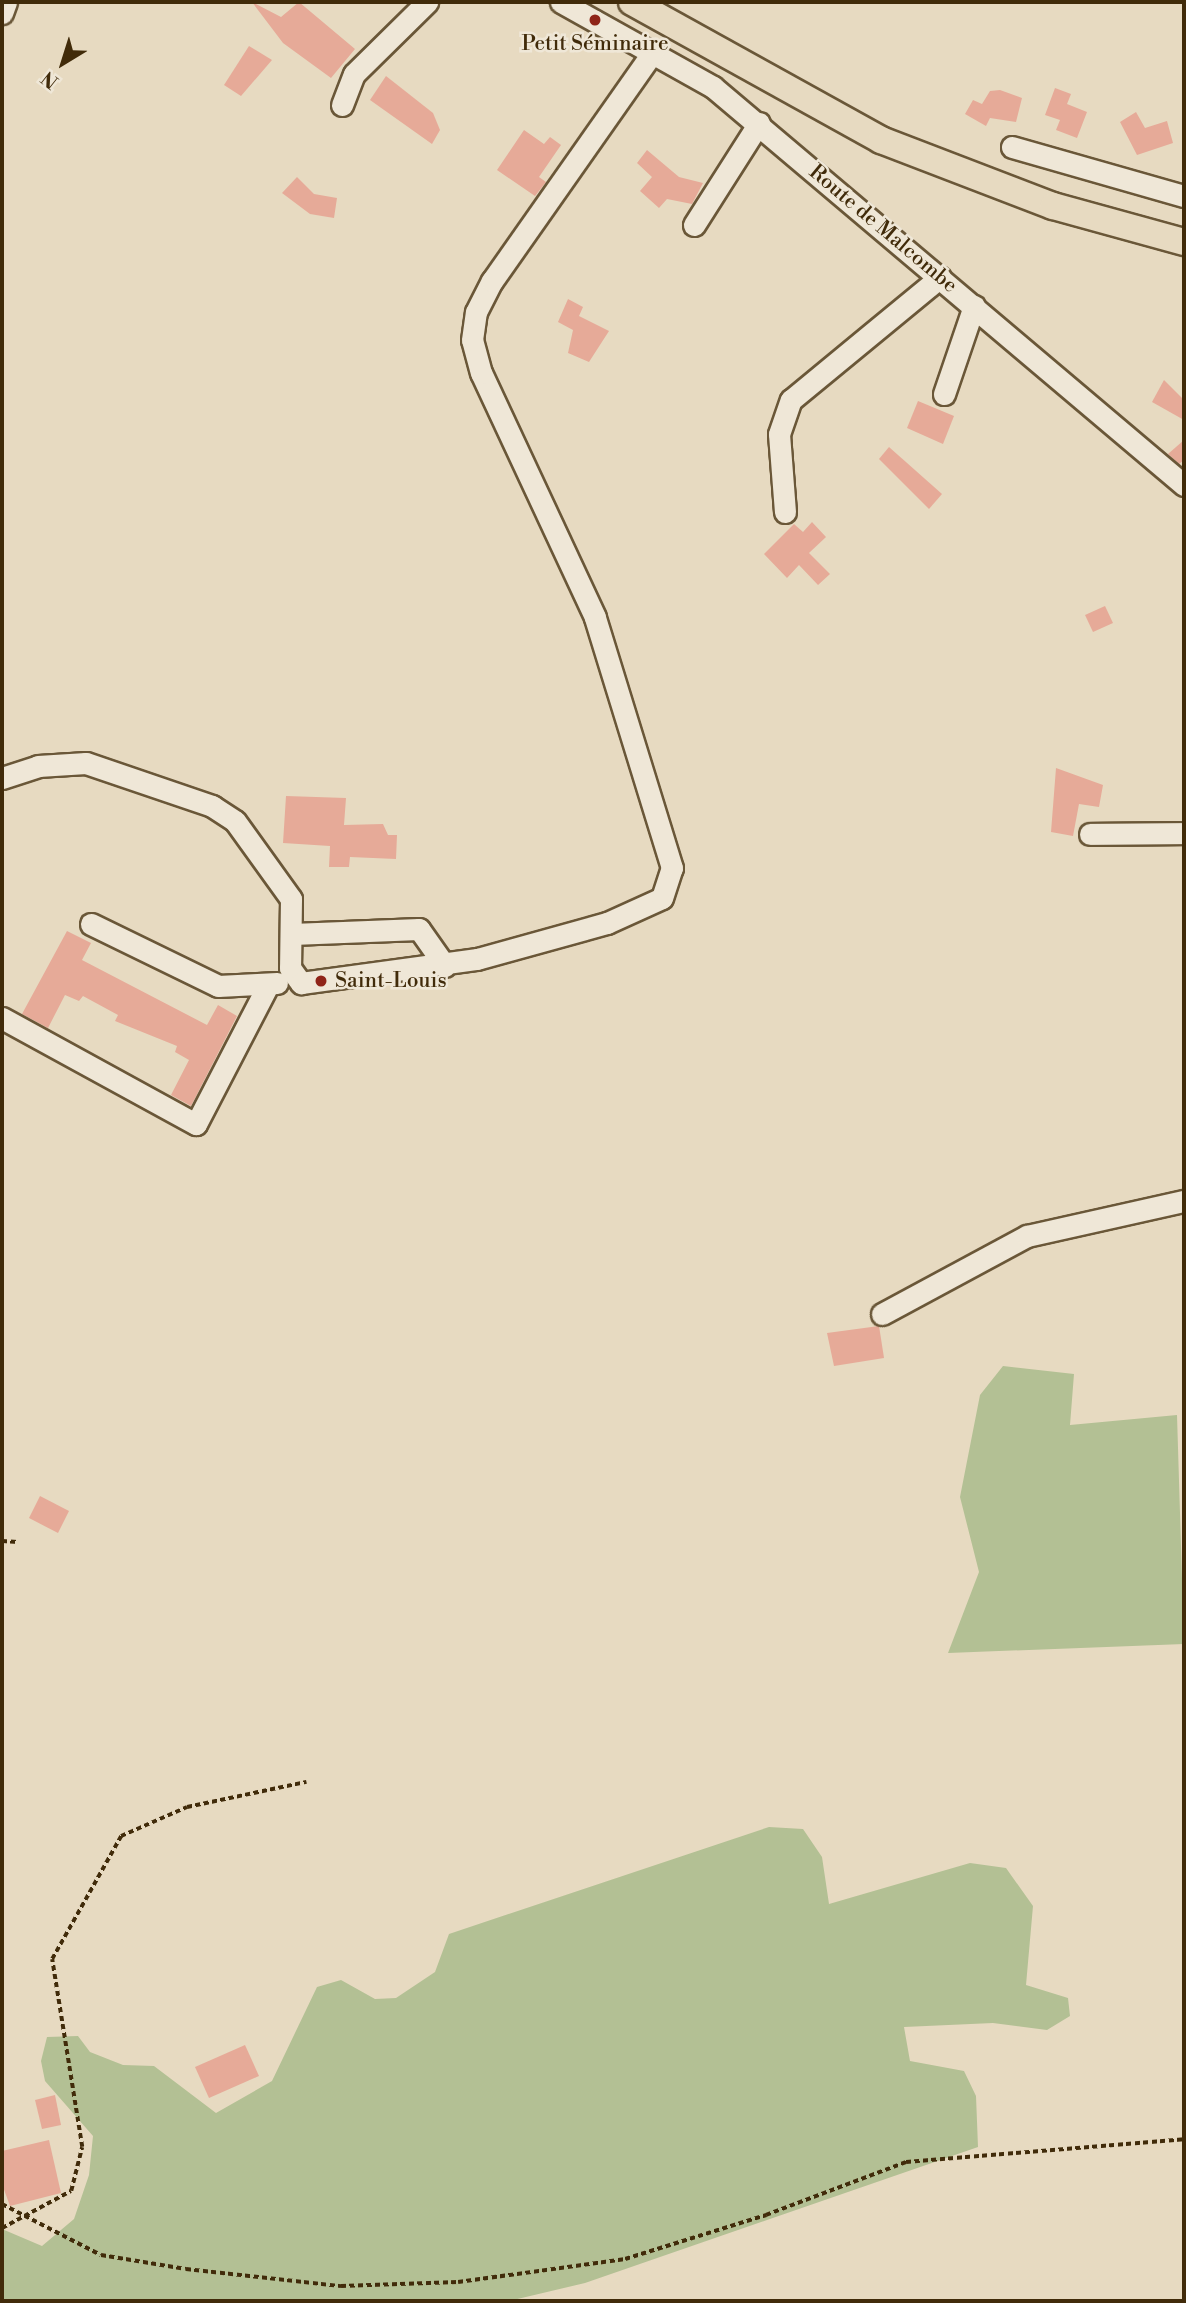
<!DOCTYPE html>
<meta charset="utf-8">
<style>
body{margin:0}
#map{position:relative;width:1186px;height:2303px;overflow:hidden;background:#e7dac1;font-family:"Libre Bodoni",serif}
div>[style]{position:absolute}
.green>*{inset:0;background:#b3c094}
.building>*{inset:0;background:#e6aa98}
.path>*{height:3.5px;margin-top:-1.75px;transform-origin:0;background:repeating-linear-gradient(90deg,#412b0a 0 5px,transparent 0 8.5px)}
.roads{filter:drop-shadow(2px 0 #6a5738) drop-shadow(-2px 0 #6a5738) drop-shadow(0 2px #6a5738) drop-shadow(0 -2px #6a5738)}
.minor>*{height:21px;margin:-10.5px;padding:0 10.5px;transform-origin:10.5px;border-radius:10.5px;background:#efe7d7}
.major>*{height:26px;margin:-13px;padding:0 13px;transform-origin:13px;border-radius:13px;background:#e7dac1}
.dots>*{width:19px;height:19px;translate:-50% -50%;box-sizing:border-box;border:4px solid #efe7d7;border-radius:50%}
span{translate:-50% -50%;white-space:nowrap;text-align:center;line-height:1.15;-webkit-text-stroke:5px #efe7d7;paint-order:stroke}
.poi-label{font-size:21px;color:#412b0a}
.left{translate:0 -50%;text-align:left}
.street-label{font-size:21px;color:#412b0a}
.frame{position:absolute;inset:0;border:4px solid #412b0a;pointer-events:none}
.north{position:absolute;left:28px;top:28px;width:70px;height:70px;-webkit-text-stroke:5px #efe7d7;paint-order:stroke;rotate:218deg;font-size:19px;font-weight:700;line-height:28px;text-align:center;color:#412b0a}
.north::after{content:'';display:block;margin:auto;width:24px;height:32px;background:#412b0a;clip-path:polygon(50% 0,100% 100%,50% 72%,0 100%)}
</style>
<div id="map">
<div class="green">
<i style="clip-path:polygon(1003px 1366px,1074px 1374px,1070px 1425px,1177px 1415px,1184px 1644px,948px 1653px,979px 1572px,960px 1497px,980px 1395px)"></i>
<i style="clip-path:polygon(769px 1827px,803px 1829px,822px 1857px,829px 1904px,970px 1863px,1006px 1868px,1033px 1906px,1026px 1985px,1068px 1998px,1070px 2016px,1047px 2030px,993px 2023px,904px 2027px,910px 2061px,964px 2071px,976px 2096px,978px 2147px,585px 2283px,509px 2301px,2px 2301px,2px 2229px,42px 2246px,74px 2219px,89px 2175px,93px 2136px,45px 2081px,41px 2061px,47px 2037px,78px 2036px,90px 2052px,123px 2065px,154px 2066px,216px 2113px,272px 2081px,317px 1987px,341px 1980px,375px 1999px,396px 1998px,435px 1972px,449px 1934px)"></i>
</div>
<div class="building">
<i style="clip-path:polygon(252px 2px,281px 17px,299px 2px,355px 49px,331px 78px,283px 43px)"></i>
<i style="clip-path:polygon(249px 46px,272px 60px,241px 96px,224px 85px)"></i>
<i style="clip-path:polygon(386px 76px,433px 113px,440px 130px,432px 144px,370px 100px)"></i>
<i style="clip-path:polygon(1055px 88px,1071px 94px,1067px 104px,1087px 112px,1077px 138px,1056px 130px,1060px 120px,1045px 115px)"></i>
<i style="clip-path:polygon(1000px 90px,1022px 98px,1016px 122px,990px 118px,986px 126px,965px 114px,973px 100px,982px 104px,990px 91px)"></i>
<i style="clip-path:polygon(1136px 112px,1145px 128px,1167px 121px,1173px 143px,1137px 155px,1120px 122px)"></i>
<i style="clip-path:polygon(524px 130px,544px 144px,550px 137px,561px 145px,539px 177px,546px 182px,535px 196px,497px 170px)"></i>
<i style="clip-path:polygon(647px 150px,679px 177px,703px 183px,692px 204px,667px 199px,659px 208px,640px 191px,652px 177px,637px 163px)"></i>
<i style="clip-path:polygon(297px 177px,314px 194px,337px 198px,334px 218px,310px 214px,282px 193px)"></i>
<i style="clip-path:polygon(568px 299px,583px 307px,579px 316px,609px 331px,589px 362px,568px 353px,573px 330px,558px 322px)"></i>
<i style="clip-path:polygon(1164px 380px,1184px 400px,1184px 420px,1152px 402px)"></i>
<i style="clip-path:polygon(918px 401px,954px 416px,943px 444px,907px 428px)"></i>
<i style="clip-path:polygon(1184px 440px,1184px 460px,1179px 464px,1168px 454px)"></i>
<i style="clip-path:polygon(889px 447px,942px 494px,929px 509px,879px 459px)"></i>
<i style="clip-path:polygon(812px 522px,826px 537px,809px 553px,830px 574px,818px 585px,799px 565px,787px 578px,764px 554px,794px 524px,803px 532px)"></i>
<i style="clip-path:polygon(1105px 606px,1113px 623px,1093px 632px,1085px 615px)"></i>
<i style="clip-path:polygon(1056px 768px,1103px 785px,1099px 807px,1079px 804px,1073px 836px,1051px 832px)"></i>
<i style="clip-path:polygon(286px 796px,346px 798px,344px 825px,383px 824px,388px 835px,397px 835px,396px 859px,350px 857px,349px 867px,329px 867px,330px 846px,283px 843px)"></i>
<i style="clip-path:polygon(67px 931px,91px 943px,82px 960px,207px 1025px,218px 1005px,237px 1016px,191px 1106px,171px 1095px,189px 1060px,175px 1052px,177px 1046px,115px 1021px,118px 1015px,83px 996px,79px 1001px,65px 995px,48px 1028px,22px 1014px)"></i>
<i style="clip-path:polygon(879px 1326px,884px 1358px,834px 1366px,827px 1333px)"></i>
<i style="clip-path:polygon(40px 1496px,69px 1511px,58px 1533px,29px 1518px)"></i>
<i style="clip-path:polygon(245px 2045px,259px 2076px,209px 2098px,195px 2067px)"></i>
<i style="clip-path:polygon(55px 2095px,61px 2125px,42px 2129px,35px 2100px)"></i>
<i style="clip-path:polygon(49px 2140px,61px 2193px,10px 2206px,2px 2184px,2px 2151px)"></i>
</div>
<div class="path">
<i style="left:2px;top:1541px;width:16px;rotate:4deg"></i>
<i style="left:2px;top:2204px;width:111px;rotate:27.3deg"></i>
<i style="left:101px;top:2255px;width:86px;rotate:9.4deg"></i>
<i style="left:186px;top:2269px;width:156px;rotate:6.3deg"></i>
<i style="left:341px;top:2286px;width:117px;rotate:-2deg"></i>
<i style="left:458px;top:2282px;width:169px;rotate:-7.8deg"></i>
<i style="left:625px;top:2259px;width:148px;rotate:-17.3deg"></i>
<i style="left:766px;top:2215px;width:150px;rotate:-20.7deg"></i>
<i style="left:906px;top:2162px;width:279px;rotate:-4.7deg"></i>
<i style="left:2px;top:2228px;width:78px;rotate:-28.2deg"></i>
<i style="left:71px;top:2191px;width:45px;rotate:-76deg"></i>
<i style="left:82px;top:2147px;width:190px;rotate:-99.1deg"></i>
<i style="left:52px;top:1959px;width:141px;rotate:-60.7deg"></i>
<i style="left:121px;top:1836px;width:72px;rotate:-23.7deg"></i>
<i style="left:187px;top:1807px;width:122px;rotate:-11.9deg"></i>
</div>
<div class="roads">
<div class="minor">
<i style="left:561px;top:2px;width:174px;rotate:29.2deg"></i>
<i style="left:713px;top:87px;width:617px;rotate:40.2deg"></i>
<i style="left:2px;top:13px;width:12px;rotate:-70deg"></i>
<i style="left:342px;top:105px;width:33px;rotate:-69deg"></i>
<i style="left:354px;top:74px;width:103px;rotate:-44.6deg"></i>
<i style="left:1012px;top:147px;width:179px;rotate:15.9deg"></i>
<i style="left:694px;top:225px;width:121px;rotate:-57.5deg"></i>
<i style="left:944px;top:394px;width:93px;rotate:-71.2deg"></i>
<i style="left:785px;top:512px;width:78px;rotate:-94.4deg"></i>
<i style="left:779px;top:434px;width:36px;rotate:-71deg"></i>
<i style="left:791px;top:400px;width:193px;rotate:-39.5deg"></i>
<i style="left:2px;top:778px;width:38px;rotate:-18deg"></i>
<i style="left:38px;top:766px;width:48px;rotate:-3.6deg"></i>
<i style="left:86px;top:763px;width:133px;rotate:18.8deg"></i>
<i style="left:212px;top:806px;width:27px;rotate:33deg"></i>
<i style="left:235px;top:821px;width:96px;rotate:54.3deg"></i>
<i style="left:291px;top:899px;width:69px;rotate:90.8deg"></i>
<i style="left:290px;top:968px;width:19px;rotate:54deg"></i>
<i style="left:301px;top:983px;width:178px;rotate:-7.8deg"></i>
<i style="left:477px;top:959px;width:135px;rotate:-15.5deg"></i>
<i style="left:607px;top:923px;width:60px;rotate:-24.4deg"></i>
<i style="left:662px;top:898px;width:32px;rotate:-72deg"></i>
<i style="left:672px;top:868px;width:263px;rotate:-107.1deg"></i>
<i style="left:595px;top:617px;width:269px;rotate:-115deg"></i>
<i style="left:481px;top:373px;width:34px;rotate:-105deg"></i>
<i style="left:472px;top:340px;width:28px;rotate:-82deg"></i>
<i style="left:476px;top:312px;width:35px;rotate:-63deg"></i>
<i style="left:492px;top:281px;width:280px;rotate:-54.9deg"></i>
<i style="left:1090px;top:834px;width:94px;rotate:-0.6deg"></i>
<i style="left:91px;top:924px;width:141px;rotate:26deg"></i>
<i style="left:218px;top:986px;width:59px;rotate:-2.9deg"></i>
<i style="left:292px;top:934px;width:127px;rotate:-2.3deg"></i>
<i style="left:419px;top:929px;width:45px;rotate:54.9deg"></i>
<i style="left:2px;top:1018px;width:221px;rotate:28.7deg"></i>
<i style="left:196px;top:1124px;width:154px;rotate:-62.6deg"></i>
<i style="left:882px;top:1314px;width:165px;rotate:-28.3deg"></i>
<i style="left:1027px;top:1236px;width:161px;rotate:-12.6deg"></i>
</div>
<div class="major">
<i style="left:632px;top:2px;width:285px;rotate:29deg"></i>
<i style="left:881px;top:140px;width:184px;rotate:21deg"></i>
<i style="left:1053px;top:206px;width:136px;rotate:15.4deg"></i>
</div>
</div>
<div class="dots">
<i style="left:595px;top:20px;background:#8f2418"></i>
<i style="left:321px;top:981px;background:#8f2418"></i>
</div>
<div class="poi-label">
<span style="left:595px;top:44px">Petit Séminaire</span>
<span class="left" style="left:335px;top:981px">Saint-Louis</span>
</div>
<div class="street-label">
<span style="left:883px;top:229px;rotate:40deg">Route de Malcombe</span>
</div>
<div class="frame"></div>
<div class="north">N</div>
</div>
